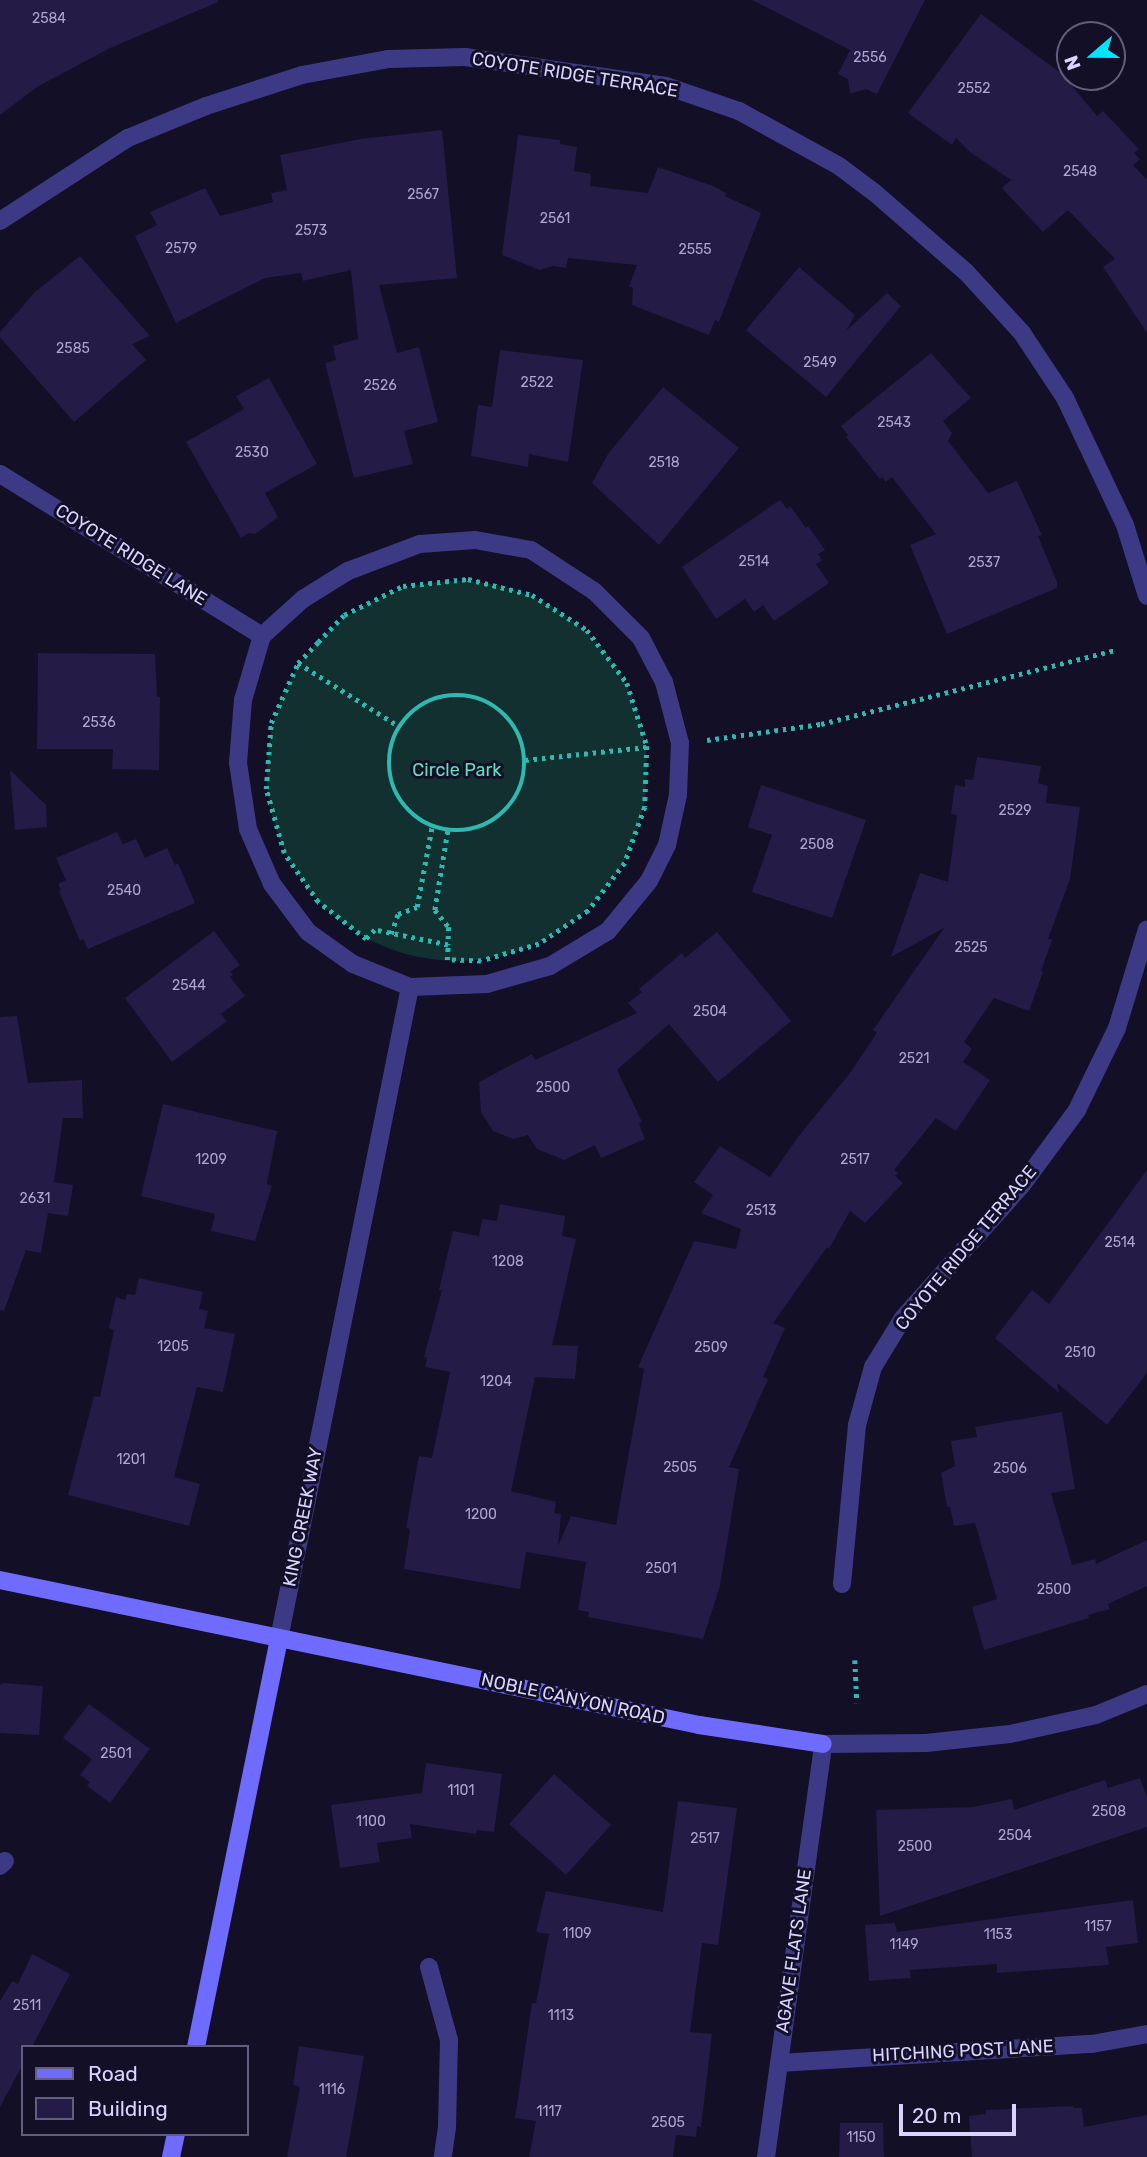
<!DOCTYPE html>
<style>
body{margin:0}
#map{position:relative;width:1147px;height:2157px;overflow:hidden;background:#130f26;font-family:Rubik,sans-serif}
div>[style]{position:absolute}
.green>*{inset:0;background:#12302f}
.round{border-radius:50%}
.building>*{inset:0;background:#241b47}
.path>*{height:4.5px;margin-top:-2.25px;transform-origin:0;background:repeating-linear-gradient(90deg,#2fb8b0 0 3.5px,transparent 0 8.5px)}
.path>.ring{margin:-2.25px;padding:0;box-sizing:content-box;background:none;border:4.5px solid #2fb8b0;border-radius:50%}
.street>*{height:18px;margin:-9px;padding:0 9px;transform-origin:9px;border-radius:9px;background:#3d3a85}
.secondary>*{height:18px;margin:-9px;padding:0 9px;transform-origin:9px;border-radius:9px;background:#6f6bff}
span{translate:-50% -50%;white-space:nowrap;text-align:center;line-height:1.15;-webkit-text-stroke:6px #130f26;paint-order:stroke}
.number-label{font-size:14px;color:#aca6d1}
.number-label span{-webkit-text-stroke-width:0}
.street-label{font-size:18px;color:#d9d4ff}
.park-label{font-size:18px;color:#5fe0c0}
.legend{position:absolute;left:21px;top:2045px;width:228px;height:91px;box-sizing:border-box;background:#130f26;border:2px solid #625e7d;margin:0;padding:9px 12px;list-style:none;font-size:21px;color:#d9d4ff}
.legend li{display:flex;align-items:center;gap:14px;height:35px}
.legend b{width:35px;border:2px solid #625e7d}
.north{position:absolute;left:1056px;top:21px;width:70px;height:70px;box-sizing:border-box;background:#130f26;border:2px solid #625e7d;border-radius:50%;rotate:250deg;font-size:19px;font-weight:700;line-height:28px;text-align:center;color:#d9d4ff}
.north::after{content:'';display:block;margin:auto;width:24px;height:32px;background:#00e5ff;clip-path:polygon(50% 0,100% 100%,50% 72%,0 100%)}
.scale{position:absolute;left:899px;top:2104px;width:117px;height:32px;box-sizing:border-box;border:4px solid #d9d4ff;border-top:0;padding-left:9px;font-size:21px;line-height:24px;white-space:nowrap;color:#d9d4ff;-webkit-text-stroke:5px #130f26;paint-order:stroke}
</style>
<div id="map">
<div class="green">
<i class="round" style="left:267px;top:581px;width:380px;height:380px"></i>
</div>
<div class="building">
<i style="clip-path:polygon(0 0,218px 0,218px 2px,110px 48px,37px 87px,0 115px)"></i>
<i style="clip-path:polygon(752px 0,925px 0,877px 94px,866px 89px,850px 94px,848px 79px,838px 74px,850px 50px)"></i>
<i style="clip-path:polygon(981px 14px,1062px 74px,1097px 116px,1103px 111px,1139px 149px,1134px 153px,1140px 159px,1133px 165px,1147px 180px,1147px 333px,1103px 267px,1115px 259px,1068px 210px,1043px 232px,1002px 188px,1011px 180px,970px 152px,956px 138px,952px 145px,908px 113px)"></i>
<i style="clip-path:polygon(442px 130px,457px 278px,379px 285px,397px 353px,419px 347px,438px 422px,404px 431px,413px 464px,354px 478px,325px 363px,336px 360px,333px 346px,358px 339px,351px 270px,303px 281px,301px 273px,265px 278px,176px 323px,135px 236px,157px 225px,150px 212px,205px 188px,220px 216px,273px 202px,271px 193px,287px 190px,280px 155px,360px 139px)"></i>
<i style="clip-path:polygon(518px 135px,560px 140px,560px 144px,577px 147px,574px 171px,591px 174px,590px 186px,648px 193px,658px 167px,713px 186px,726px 193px,725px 196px,761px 213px,719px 322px,715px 320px,709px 335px,632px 305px,633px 288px,629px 286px,637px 265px,568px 258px,566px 268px,553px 266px,540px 270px,502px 255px)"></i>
<i style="clip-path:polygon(80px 256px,150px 336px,132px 344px,146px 360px,74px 422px,0 337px,0 332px,35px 292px)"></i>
<i style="clip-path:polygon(799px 267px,855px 315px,846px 331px,887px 293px,901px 306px,826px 397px,746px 330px)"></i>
<i style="clip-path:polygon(500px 350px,583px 360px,568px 462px,529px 454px,528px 467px,471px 456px,478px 405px,492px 407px)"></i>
<i style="clip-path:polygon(931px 353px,971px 398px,943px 421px,952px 433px,948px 441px,988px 493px,1017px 481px,1042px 535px,1038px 536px,1057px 582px,1057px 588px,947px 634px,910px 545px,936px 534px,892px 477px,886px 482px,882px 477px,880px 479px,846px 437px,848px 435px,841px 426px)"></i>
<i style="clip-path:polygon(269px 378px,317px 464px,265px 493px,278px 517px,255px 534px,249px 533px,241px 538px,186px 442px,244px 409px,236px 396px)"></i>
<i style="clip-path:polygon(663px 387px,739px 448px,659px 545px,592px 483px,608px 454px)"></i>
<i style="clip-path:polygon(780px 500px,787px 509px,790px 506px,806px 528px,808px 526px,825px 550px,818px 554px,822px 560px,816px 564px,829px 583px,774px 621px,763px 605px,754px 612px,745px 599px,716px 619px,682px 567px)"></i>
<i style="clip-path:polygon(38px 653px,155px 654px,157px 697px,160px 697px,159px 770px,112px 769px,113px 749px,37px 749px)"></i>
<i style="clip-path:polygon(977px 757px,1041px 766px,1038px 783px,1048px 786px,1046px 803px,1080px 807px,1070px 879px,1048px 939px,1052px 940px,1041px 971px,1043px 972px,1029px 1011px,994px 998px,964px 1042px,972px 1049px,963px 1062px,990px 1080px,956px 1131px,936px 1118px,894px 1170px,898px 1173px,895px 1176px,903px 1183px,865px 1223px,850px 1211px,829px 1249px,827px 1247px,773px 1323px,785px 1328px,763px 1377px,768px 1379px,729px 1467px,739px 1469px,720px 1586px,703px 1639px,588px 1617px,589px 1612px,578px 1610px,586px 1562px,526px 1552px,520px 1589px,404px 1569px,410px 1529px,406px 1528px,419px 1456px,432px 1458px,450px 1372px,425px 1367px,427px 1358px,424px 1357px,442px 1290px,439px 1290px,453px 1231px,479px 1236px,482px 1219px,497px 1221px,500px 1204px,565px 1216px,562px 1236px,576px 1239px,552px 1345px,578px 1346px,575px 1379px,535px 1377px,511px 1491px,556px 1502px,554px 1513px,561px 1514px,558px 1546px,571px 1516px,616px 1525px,644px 1369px,638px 1367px,694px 1241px,736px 1249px,741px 1229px,701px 1213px,713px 1195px,694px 1182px,720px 1146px,770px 1177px,798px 1137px,850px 1073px,877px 1033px,873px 1030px,944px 928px,891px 957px,920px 873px,948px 882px,957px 815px,951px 814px,955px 785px,965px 787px,965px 779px,973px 780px)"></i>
<i style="clip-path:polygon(10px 770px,46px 805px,47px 827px,15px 830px)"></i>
<i style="clip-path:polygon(761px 785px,866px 820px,832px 918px,752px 892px,772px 835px,748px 827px)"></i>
<i style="clip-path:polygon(117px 832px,123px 844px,136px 839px,145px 858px,167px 848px,175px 865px,178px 863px,195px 903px,88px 949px,83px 939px,80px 941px,59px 891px,61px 890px,58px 884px,66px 880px,56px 858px)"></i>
<i style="clip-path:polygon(214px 931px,240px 965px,230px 972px,233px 975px,230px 977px,245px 996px,221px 1014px,227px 1021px,172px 1062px,125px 998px)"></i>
<i style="clip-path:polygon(717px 932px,791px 1021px,718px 1082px,669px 1024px,617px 1070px,642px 1122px,639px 1124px,645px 1139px,601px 1158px,595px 1145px,564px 1160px,537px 1149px,528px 1135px,513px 1139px,493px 1131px,481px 1112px,479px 1082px,532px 1054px,535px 1060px,637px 1013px,628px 1003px,642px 992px,639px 989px,682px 953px,685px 958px)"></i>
<i style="clip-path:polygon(17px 1016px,28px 1083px,82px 1080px,83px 1118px,63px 1118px,54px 1182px,73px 1185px,68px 1216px,48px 1213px,41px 1253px,26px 1250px,4px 1311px,0 1310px,0 1017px)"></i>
<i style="clip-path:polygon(163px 1104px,277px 1131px,267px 1184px,272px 1186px,255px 1241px,211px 1231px,215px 1214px,141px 1196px)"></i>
<i style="clip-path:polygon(1147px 1170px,1147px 1373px,1107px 1425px,1057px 1383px,1059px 1393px,995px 1338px,1032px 1290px,1049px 1304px)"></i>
<i style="clip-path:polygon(139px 1278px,203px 1292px,199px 1309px,208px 1311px,204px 1328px,235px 1334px,223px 1392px,197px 1387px,174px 1477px,200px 1484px,189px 1526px,68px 1495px,94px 1396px,100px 1397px,114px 1330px,109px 1328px,116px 1297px,125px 1300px,127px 1294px,135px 1295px)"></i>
<i style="clip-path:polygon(1062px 1412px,1075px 1489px,1051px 1493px,1072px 1565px,1095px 1559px,1096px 1564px,1147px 1540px,1147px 1586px,1108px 1604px,1110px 1609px,1088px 1615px,1089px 1618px,984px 1650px,972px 1607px,997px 1599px,975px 1523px,954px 1526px,950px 1507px,947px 1507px,941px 1473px,955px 1466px,951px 1441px,977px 1437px,975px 1427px)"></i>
<i style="clip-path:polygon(5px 1683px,43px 1686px,39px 1735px,0 1733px,0 1685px)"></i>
<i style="clip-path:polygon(89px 1704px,150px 1749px,110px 1803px,87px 1786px,90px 1782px,80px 1775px,92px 1759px,63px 1738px)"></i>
<i style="clip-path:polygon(426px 1763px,502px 1774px,494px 1832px,477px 1830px,476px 1834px,410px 1824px,412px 1838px,377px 1843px,380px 1862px,340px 1868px,331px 1805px,422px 1793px)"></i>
<i style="clip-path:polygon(554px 1774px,611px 1825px,566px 1875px,509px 1824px)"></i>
<i style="clip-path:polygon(1140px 1778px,1147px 1797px,1147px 1827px,880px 1916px,876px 1810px,973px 1807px,1012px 1799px,1014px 1810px,1105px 1780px,1108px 1788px)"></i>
<i style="clip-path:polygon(678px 1801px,737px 1808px,718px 1945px,702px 1943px,690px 2032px,712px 2034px,701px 2127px,697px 2126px,696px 2137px,676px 2135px,673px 2157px,529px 2157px,536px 2121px,515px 2118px,532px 2003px,536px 2003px,549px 1934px,536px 1932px,546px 1891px,663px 1912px)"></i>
<i style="clip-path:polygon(1133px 1900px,1138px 1943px,1106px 1947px,1109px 1965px,997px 1973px,997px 1964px,910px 1970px,911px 1978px,869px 1981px,865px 1925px,895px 1923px,897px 1932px)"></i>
<i style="clip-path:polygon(32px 1954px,70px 1974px,32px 2047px,23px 2047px,23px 2064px,0 2107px,0 2001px,12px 1981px,18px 1984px)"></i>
<i style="clip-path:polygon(299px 2046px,364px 2056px,346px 2157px,287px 2157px,300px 2087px,293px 2085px)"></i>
<i style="clip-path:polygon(1073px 2106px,1073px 2108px,1082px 2108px,1084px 2127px,1147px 2115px,1147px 2157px,972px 2157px,969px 2116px,986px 2114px,986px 2110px)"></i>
<i style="clip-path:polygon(840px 2123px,883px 2123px,884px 2157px,839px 2157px)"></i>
</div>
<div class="path">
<i style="left:468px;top:579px;width:66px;rotate:14deg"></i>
<i style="left:532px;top:595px;width:65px;rotate:32.5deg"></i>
<i style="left:587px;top:630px;width:66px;rotate:53deg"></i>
<i style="left:627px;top:683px;width:66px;rotate:72.4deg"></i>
<i style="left:647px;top:746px;width:61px;rotate:91.9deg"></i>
<i style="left:645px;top:807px;width:59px;rotate:109.7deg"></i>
<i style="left:625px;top:863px;width:61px;rotate:127.6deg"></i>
<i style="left:588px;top:911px;width:59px;rotate:146deg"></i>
<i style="left:539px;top:944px;width:60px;rotate:163.7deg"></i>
<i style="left:481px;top:961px;width:34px;rotate:-178deg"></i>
<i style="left:447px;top:960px;width:15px;rotate:-86deg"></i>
<i style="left:448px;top:945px;width:75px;rotate:-168.4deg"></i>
<i style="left:375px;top:930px;width:13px;rotate:135deg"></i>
<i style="left:366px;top:939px;width:61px;rotate:-142.4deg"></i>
<i style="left:318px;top:902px;width:60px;rotate:-124.8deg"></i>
<i style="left:284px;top:853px;width:66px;rotate:-105.7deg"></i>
<i style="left:266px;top:789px;width:66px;rotate:-85.7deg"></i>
<i style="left:271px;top:723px;width:66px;rotate:-65.8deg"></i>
<i style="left:298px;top:663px;width:29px;rotate:-46deg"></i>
<i style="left:318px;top:642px;width:37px;rotate:-46deg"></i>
<i style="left:344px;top:615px;width:66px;rotate:-26.2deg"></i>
<i style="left:403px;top:586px;width:65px;rotate:-6.1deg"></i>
<i style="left:298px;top:663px;width:119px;rotate:32deg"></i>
<i class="ring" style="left:389px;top:695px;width:131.5px;height:131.5px"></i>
<i style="left:707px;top:740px;width:115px;rotate:-8deg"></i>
<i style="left:821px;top:724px;width:303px;rotate:-14.1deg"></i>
<i style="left:525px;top:760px;width:122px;rotate:-6.1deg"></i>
<i style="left:448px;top:831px;width:80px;rotate:99.3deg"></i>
<i style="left:435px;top:910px;width:22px;rotate:51deg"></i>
<i style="left:449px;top:927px;width:18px;rotate:93deg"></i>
<i style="left:391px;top:934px;width:21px;rotate:-71deg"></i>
<i style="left:398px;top:914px;width:20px;rotate:-20deg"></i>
<i style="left:417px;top:907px;width:82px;rotate:-79.5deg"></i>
<i style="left:855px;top:1660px;width:43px;rotate:87.3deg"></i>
</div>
<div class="street">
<i style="left:0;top:221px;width:153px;rotate:-33deg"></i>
<i style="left:128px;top:138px;width:84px;rotate:-22.3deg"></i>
<i style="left:206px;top:106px;width:101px;rotate:-17.9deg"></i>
<i style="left:302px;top:75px;width:87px;rotate:-10.5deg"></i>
<i style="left:388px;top:59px;width:77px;rotate:-1.5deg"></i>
<i style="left:465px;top:57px;width:203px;rotate:8.2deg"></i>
<i style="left:666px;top:86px;width:77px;rotate:18.9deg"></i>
<i style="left:739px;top:111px;width:114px;rotate:28.8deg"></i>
<i style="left:839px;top:166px;width:45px;rotate:36.9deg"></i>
<i style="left:875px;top:193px;width:121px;rotate:41deg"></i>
<i style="left:966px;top:272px;width:83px;rotate:47.4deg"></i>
<i style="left:1022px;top:333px;width:78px;rotate:56.5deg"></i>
<i style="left:1065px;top:398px;width:140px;rotate:64.7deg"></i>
<i style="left:1125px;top:525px;width:74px;rotate:72.8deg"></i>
<i style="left:0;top:474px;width:308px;rotate:31.7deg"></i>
<i style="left:475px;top:540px;width:57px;rotate:10.1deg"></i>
<i style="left:531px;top:550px;width:75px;rotate:33.1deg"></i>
<i style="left:594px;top:591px;width:66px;rotate:45deg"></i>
<i style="left:641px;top:638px;width:50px;rotate:62.4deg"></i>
<i style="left:664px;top:682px;width:63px;rotate:75.3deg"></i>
<i style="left:680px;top:743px;width:52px;rotate:92.2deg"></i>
<i style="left:678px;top:795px;width:51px;rotate:102.4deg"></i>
<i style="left:667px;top:845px;width:40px;rotate:116.6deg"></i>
<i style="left:649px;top:881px;width:65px;rotate:129.4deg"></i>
<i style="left:608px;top:931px;width:68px;rotate:148.9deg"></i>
<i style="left:550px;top:966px;width:66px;rotate:164.1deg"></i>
<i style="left:487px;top:984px;width:77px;rotate:177.8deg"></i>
<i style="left:410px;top:987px;width:61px;rotate:-158deg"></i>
<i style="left:353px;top:964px;width:55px;rotate:-144.6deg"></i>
<i style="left:308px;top:932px;width:60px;rotate:-126.9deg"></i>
<i style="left:272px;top:884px;width:60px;rotate:-113.6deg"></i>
<i style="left:248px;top:829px;width:67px;rotate:-98.6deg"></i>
<i style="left:238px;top:763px;width:63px;rotate:-85.5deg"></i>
<i style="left:243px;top:700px;width:67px;rotate:-73.5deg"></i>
<i style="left:262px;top:636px;width:55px;rotate:-42.1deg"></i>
<i style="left:303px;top:599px;width:53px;rotate:-31.9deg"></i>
<i style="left:348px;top:571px;width:77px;rotate:-20.6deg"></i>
<i style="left:420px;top:544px;width:55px;rotate:-4.2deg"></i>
<i style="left:842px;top:1584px;width:160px;rotate:-84.6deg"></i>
<i style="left:857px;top:1425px;width:60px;rotate:-74.6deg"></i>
<i style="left:873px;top:1367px;width:57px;rotate:-58.5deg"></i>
<i style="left:903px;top:1318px;width:178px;rotate:-48.2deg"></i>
<i style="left:1022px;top:1185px;width:93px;rotate:-53.7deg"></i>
<i style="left:1077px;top:1110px;width:91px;rotate:-64deg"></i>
<i style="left:1117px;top:1028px;width:103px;rotate:-73.1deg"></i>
<i style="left:279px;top:1639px;width:665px;rotate:-78.64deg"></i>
<i style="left:0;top:1866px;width:7px;rotate:-45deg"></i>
<i style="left:429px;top:1967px;width:76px;rotate:74.7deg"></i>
<i style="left:449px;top:2040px;width:87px;rotate:91.3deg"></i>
<i style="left:447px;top:2127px;width:30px;rotate:98deg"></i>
<i style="left:779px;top:2063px;width:314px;rotate:-3.5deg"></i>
<i style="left:1092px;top:2044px;width:56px;rotate:-10.3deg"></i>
<i style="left:766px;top:2157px;width:417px;rotate:-82.1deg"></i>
<i style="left:823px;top:1744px;width:103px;rotate:-0.6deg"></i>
<i style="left:926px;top:1743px;width:84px;rotate:-6.1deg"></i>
<i style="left:1010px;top:1734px;width:88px;rotate:-12.5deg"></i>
<i style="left:1096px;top:1715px;width:55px;rotate:-22.4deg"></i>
</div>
<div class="secondary">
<i style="left:0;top:1580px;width:714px;rotate:11.72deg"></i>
<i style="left:699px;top:1725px;width:125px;rotate:8.7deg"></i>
<i style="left:196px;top:2047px;width:416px;rotate:-78.5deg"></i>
<i style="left:171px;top:2157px;width:24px;rotate:-78deg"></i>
</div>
<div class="number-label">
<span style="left:49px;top:19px">2584</span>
<span style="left:870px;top:58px">2556</span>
<span style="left:974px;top:89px">2552</span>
<span style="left:1080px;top:172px">2548</span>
<span style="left:423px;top:195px">2567</span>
<span style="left:555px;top:219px">2561</span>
<span style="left:311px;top:231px">2573</span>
<span style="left:181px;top:249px">2579</span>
<span style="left:695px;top:250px">2555</span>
<span style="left:73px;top:349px">2585</span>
<span style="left:820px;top:363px">2549</span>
<span style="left:537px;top:383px">2522</span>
<span style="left:380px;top:386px">2526</span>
<span style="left:894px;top:423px">2543</span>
<span style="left:252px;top:453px">2530</span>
<span style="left:664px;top:463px">2518</span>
<span style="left:754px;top:562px">2514</span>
<span style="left:984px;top:563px">2537</span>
<span style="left:99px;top:723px">2536</span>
<span style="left:1015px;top:811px">2529</span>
<span style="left:817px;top:845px">2508</span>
<span style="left:124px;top:891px">2540</span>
<span style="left:971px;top:948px">2525</span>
<span style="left:189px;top:986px">2544</span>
<span style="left:710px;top:1012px">2504</span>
<span style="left:914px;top:1059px">2521</span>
<span style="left:553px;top:1088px">2500</span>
<span style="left:211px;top:1160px">1209</span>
<span style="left:855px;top:1160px">2517</span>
<span style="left:35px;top:1199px">2631</span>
<span style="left:761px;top:1211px">2513</span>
<span style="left:1120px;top:1243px">2514</span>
<span style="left:508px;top:1262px">1208</span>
<span style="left:173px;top:1347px">1205</span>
<span style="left:711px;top:1348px">2509</span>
<span style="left:1080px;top:1353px">2510</span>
<span style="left:496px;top:1382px">1204</span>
<span style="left:131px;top:1460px">1201</span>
<span style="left:680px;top:1468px">2505</span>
<span style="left:1010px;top:1469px">2506</span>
<span style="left:481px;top:1515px">1200</span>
<span style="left:661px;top:1569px">2501</span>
<span style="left:1054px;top:1590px">2500</span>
<span style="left:116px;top:1754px">2501</span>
<span style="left:461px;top:1791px">1101</span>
<span style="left:1109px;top:1812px">2508</span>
<span style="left:371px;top:1822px">1100</span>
<span style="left:1015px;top:1836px">2504</span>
<span style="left:705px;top:1839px">2517</span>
<span style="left:915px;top:1847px">2500</span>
<span style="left:1098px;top:1927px">1157</span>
<span style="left:577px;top:1934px">1109</span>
<span style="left:998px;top:1935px">1153</span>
<span style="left:904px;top:1945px">1149</span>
<span style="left:27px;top:2006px">2511</span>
<span style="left:561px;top:2016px">1113</span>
<span style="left:332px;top:2090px">1116</span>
<span style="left:549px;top:2112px">1117</span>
<span style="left:668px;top:2123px">2505</span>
<span style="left:861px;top:2138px">1150</span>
</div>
<div class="street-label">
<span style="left:575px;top:75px;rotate:9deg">COYOTE RIDGE TERRACE</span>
<span style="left:131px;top:555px;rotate:32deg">COYOTE RIDGE LANE</span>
<span style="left:966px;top:1248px;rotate:-50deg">COYOTE RIDGE TERRACE</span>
<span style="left:303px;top:1517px;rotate:-79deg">KING CREEK WAY</span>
<span style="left:573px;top:1699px;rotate:12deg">NOBLE CANYON ROAD</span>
<span style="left:794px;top:1951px;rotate:-82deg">AGAVE FLATS LANE</span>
<span style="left:963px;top:2051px;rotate:-3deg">HITCHING POST LANE</span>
</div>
<div class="park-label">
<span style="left:457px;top:770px">Circle Park</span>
</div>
<ul class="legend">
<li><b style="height:9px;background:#6f6bff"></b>Road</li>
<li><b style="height:19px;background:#241b47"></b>Building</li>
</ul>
<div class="north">N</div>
<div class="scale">20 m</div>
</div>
